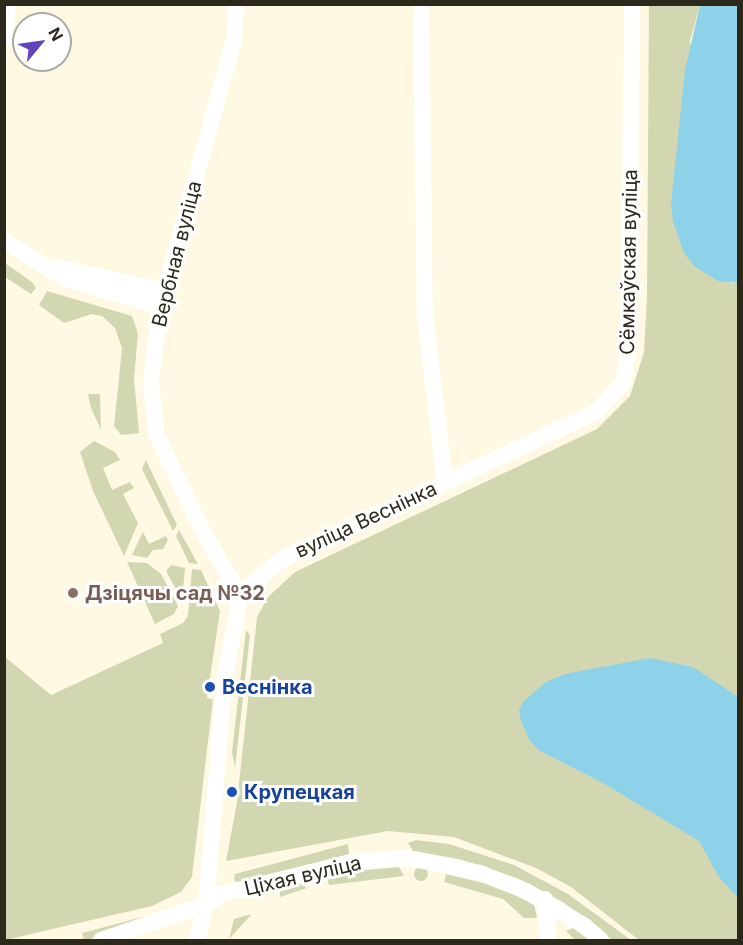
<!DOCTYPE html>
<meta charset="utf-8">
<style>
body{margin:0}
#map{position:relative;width:743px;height:945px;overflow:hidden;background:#fff9e4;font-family:Inter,sans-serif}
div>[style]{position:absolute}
.green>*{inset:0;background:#d2d7b1}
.round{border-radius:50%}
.water>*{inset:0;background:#8dd2e9}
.minor>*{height:16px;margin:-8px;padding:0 8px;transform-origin:8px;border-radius:8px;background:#fff}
.dots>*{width:16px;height:16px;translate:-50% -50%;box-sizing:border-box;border:3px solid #fff;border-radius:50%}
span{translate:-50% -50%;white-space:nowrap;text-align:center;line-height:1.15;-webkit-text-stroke:6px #fff;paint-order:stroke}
.street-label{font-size:20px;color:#2c281b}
.education-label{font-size:20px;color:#785e54;font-weight:700}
.left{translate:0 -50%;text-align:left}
.transit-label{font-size:20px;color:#164399;font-weight:700}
.frame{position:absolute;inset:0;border:6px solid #2c281b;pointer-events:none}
.north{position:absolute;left:12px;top:12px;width:60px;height:60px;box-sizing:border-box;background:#fff;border:2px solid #aba9a4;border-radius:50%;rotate:61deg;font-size:16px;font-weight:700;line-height:24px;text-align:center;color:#2c281b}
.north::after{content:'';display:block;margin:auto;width:21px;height:27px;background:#6143bb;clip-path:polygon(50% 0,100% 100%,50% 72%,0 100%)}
</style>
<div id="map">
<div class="green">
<i style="clip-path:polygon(649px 5px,700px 5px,690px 41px,730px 283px,738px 283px,738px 940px,639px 940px,571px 887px,536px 868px,454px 837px,388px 831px,226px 861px,237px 802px,257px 617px,268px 597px,295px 572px,597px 429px,630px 396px,644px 352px,647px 296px)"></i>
<i style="clip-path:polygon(5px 263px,32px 282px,36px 288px,31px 294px,5px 277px)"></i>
<i style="clip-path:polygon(47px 291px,132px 316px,138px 334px,134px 378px,139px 433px,121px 435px,114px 426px,122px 348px,115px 328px,102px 316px,92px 314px,64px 323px,39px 305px)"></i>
<i style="clip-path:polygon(88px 394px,100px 394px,101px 430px,91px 408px)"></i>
<i style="clip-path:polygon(94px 441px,115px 452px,120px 460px,103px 468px,112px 490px,130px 482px,134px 488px,123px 494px,138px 523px,124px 556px,93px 491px,80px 452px)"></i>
<i style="clip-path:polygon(146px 460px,177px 525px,173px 531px,142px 469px)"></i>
<i style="clip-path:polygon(179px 530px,198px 564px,189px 563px,176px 536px)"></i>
<i style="clip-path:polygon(143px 532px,149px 544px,166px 536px,168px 540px,163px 549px,153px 550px,147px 558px,132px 555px)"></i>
<i style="clip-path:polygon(127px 562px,147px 563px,161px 574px,178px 606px,174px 614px,155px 624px)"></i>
<i style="clip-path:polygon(171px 565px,185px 568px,182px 600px,166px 571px)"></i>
<i style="clip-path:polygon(192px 569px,201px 570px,220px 611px,207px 698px,213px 699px,192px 877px,181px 892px,152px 906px,5px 940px,5px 657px,51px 695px,163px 643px,160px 634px,183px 623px,188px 616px)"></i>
<i style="clip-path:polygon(246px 630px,250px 635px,235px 768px,232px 752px)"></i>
<i style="clip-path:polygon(416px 840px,449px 844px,514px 865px,568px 894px,631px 940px,612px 940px,563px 902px,517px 878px,459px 859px,413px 851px,408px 843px)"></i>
<i style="clip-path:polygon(348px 844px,349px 854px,238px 886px,234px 879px,235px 874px)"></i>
<i style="clip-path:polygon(399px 867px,404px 876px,329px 885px,328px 881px,329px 877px,354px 871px)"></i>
<i class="round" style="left:414px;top:867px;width:14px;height:14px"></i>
<i style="clip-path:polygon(446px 874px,500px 887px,534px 905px,537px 918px,524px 918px,503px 899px,444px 882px)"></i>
<i style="clip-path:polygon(298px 883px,307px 888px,280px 897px,280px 888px)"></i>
<i style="clip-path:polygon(252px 914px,229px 939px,234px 919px)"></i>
<i style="clip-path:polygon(146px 916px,88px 940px,84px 940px,82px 933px)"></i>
<i style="clip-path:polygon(573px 928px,584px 936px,589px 940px,575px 940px,566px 931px)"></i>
</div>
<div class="water">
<i style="clip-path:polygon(700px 5px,738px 5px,738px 283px,718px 281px,694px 266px,684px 253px,673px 222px,671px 204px,685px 70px)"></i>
<i style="clip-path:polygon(650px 658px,693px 667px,738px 697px,738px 898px,719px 877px,699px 841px,603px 783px,540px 751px,530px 741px,521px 721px,519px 710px,524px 701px,546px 682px,565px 674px)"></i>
</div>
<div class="minor">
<i style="left:236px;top:4px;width:36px;rotate:93deg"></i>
<i style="left:234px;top:40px;width:277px;rotate:105.5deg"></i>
<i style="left:160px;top:307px;width:75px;rotate:96.9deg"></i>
<i style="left:151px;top:381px;width:52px;rotate:84.5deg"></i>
<i style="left:156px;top:433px;width:105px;rotate:64.7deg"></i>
<i style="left:201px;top:528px;width:78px;rotate:59.8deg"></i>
<i style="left:421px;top:4px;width:310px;rotate:89.3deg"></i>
<i style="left:425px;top:314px;width:170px;rotate:83.3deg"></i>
<i style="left:4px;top:38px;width:34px;rotate:-83deg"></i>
<i style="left:4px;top:241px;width:70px;rotate:31.7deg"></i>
<i style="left:64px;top:278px;width:100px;rotate:16.8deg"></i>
<i style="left:56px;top:267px;width:112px;rotate:12.4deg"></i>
<i style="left:545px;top:899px;width:41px;rotate:85.8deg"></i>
<i style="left:101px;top:940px;width:111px;rotate:-18.9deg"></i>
<i style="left:206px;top:904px;width:19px;rotate:-32deg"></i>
<i style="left:222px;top:894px;width:133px;rotate:-13.9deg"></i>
<i style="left:351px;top:862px;width:58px;rotate:-3.9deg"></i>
<i style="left:409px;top:858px;width:73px;rotate:11.9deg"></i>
<i style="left:480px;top:873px;width:49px;rotate:21.4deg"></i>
<i style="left:526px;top:891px;width:69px;rotate:30.7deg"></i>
<i style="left:585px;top:926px;width:21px;rotate:41deg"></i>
<i style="left:197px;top:940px;width:37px;rotate:-76deg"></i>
<i style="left:206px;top:904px;width:221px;rotate:-85.3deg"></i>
<i style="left:224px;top:684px;width:90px;rotate:-79.8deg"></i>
<i style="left:240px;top:595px;width:50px;rotate:-41deg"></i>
<i style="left:278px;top:562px;width:21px;rotate:-28deg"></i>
<i style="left:297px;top:552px;width:330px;rotate:-25.1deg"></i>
<i style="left:596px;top:412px;width:40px;rotate:-47deg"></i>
<i style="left:623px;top:383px;width:30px;rotate:-81deg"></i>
<i style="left:628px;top:353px;width:349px;rotate:-89.3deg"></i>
</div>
<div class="dots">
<i style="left:73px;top:593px;background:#8d6e63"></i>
<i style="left:210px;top:687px;background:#1a4fb4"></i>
<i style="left:232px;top:792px;background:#1a4fb4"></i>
</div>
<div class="street-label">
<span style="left:177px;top:254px;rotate:-76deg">Вербная вуліца</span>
<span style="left:629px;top:262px;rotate:-89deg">Сёмкаўская вуліца</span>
<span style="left:366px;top:520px;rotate:-25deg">вуліца Веснінка</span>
<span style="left:303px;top:876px;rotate:-13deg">Ціхая вуліца</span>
</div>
<div class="education-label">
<span class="left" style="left:85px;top:593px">Дзіцячы сад №32</span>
</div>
<div class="transit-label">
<span class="left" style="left:222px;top:687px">Веснінка</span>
<span class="left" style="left:244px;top:792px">Крупецкая</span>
</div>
<div class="frame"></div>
<div class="north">N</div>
</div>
